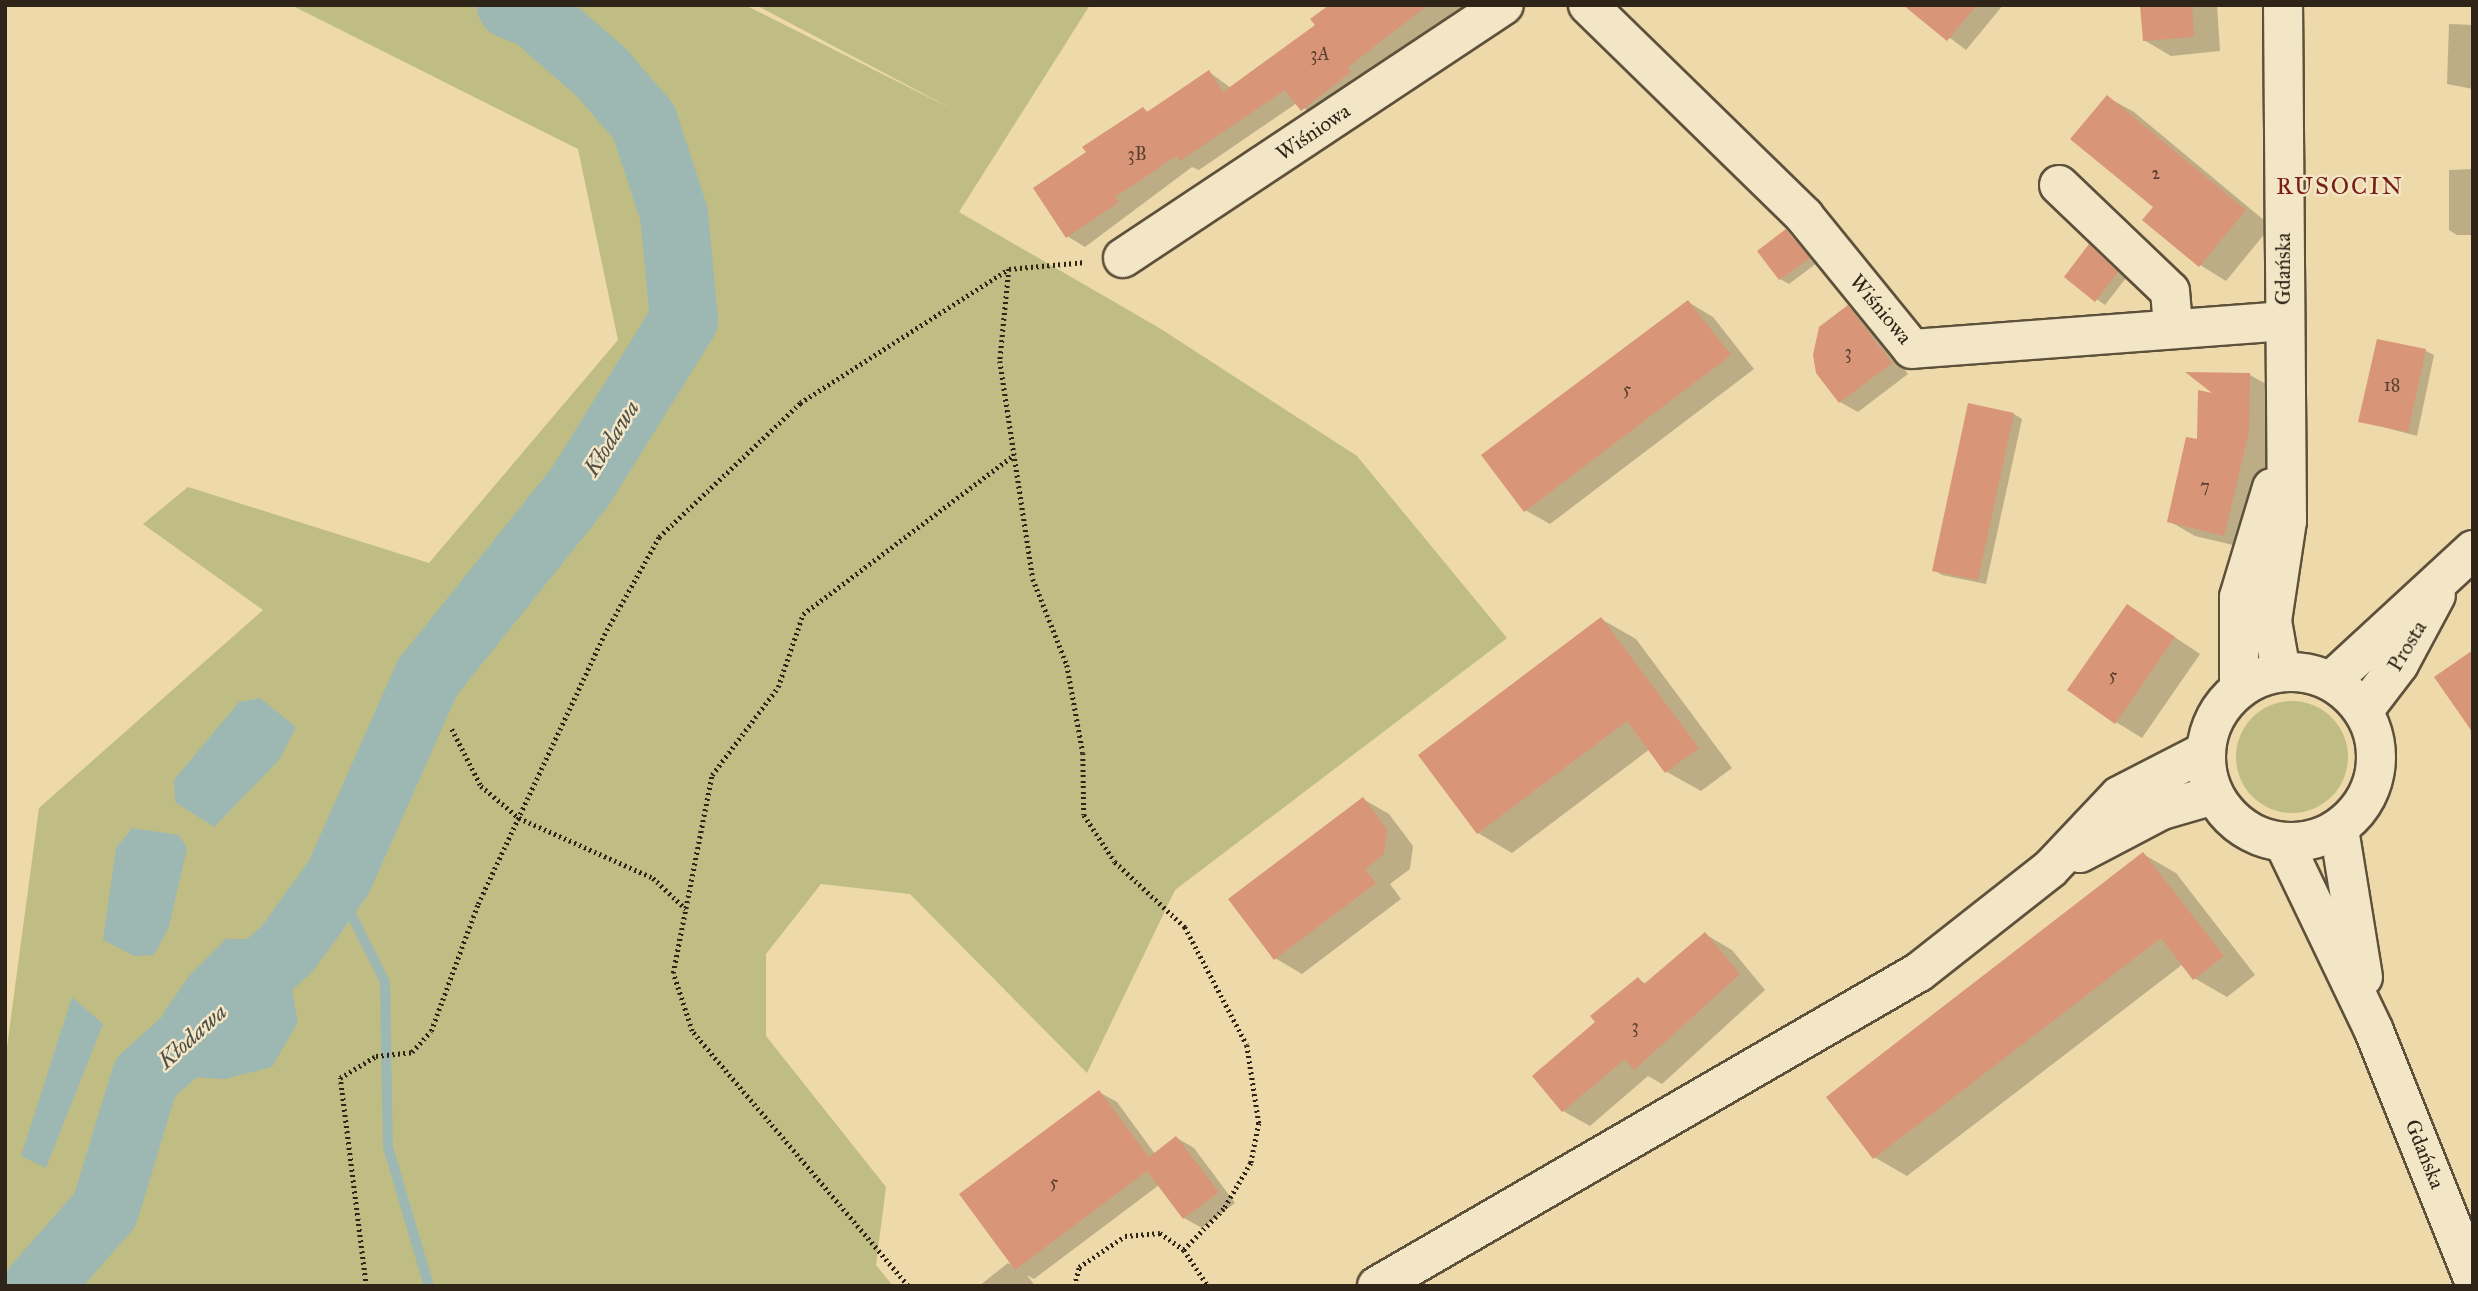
<!DOCTYPE html>
<meta charset="utf-8">
<style>
body{margin:0}
#map{position:relative;width:2478px;height:1291px;overflow:hidden;background:#edd9a9;font-family:"IM FELL Great Primer",serif}
div>[style]{position:absolute}
.green>*{inset:0;background:#bfbd83}
.round{border-radius:50%}
.water>*{inset:0;background:#9db8b3}
.shadow>*{inset:0;background:#0003}
.stream>*{height:10px;margin:-5px;padding:0 5px;transform-origin:5px;border-radius:5px;background:#9db8b3}
.river>*{height:68px;margin:-34px;padding:0 34px;transform-origin:34px;border-radius:34px;background:#9db8b3}
.building>*{inset:0;background:#d99577}
.path>*{height:4.5px;margin-top:-2.25px;transform-origin:0;background:repeating-linear-gradient(90deg,#2e2417 0 2px,transparent 0 5.5px)}
.roads{filter:drop-shadow(2px 0 #5e513c) drop-shadow(-2px 0 #5e513c) drop-shadow(0 2px #5e513c) drop-shadow(0 -2px #5e513c)}
.minor>*{height:38px;margin:-19px;padding:0 19px;transform-origin:19px;border-radius:19px;background:#f3e6c7}
.minor>.ring{margin:-19px;padding:0;box-sizing:content-box;background:none;border:38px solid #f3e6c7;border-radius:50%}
span{translate:-50% -50%;white-space:nowrap;text-align:center;line-height:1.15;-webkit-text-stroke:5px #f3e6c7;paint-order:stroke}
.number-label{font-size:18px;color:#59402f}
.number-label span{-webkit-text-stroke-width:0}
.street-label{font-size:21px;color:#2e2417}
.water-label{font-size:23px;color:#4f5046;font-style:italic}
.quarter-label{font-size:24px;color:#7a1f14;letter-spacing:2px}
.frame{position:absolute;inset:0;border:7px solid #2e2417;pointer-events:none}
</style>
<div id="map">
<div class="green">
<i style="clip-path:polygon(291px 5px,745px 5px,956px 111px,756px 5px,1090px 5px,959px 212px,1161px 329px,1357px 456px,1507px 638px,1175px 890px,1087px 1073px,910px 894px,821px 884px,766px 954px,766px 1036px,886px 1187px,876px 1265px,893px 1286px,5px 1286px,5px 1062px,39px 808px,263px 610px,143px 524px,188px 487px,429px 563px,618px 340px,578px 149px)"></i>
<i class="round" style="left:2236px;top:701px;width:112px;height:112px"></i>
</div>
<div class="water">
<i style="clip-path:polygon(260px 698px,296px 727px,280px 759px,214px 827px,175px 802px,174px 780px,239px 702px)"></i>
<i style="clip-path:polygon(132px 828px,179px 835px,187px 848px,169px 927px,154px 955px,134px 956px,103px 940px,116px 848px)"></i>
<i style="clip-path:polygon(226px 939px,251px 939px,274px 961px,292px 991px,298px 1022px,272px 1067px,225px 1079px,171px 1076px,165px 1059px,163px 1013px,190px 975px)"></i>
<i style="clip-path:polygon(72px 997px,103px 1024px,46px 1168px,21px 1156px)"></i>
</div>
<div class="shadow">
<i style="clip-path:polygon(1332px 5px,1471px 5px,1429px 37px,1422px 34px,1319px 119px,1297px 103px,1199px 170px,1192px 167px,1085px 247px,1067px 236px,1088px 153px,1143px 109px,1149px 112px,1209px 72px,1231px 88px,1317px 25px)"></i>
<i style="clip-path:polygon(1906px 5px,2003px 5px,1966px 50px)"></i>
<i style="clip-path:polygon(2142px 5px,2217px 5px,2220px 51px,2171px 56px,2144px 40px)"></i>
<i style="clip-path:polygon(2449px 24px,2473px 25px,2473px 89px,2447px 84px)"></i>
<i style="clip-path:polygon(2107px 97px,2134px 112px,2271px 226px,2226px 281px,2200px 265px,2155px 207px)"></i>
<i style="clip-path:polygon(2473px 169px,2473px 235px,2457px 235px,2449px 230px,2449px 170px)"></i>
<i style="clip-path:polygon(1786px 231px,1817px 263px,1789px 284px,1780px 279px)"></i>
<i style="clip-path:polygon(2090px 247px,2126px 278px,2105px 305px,2066px 277px)"></i>
<i style="clip-path:polygon(1688px 302px,1713px 317px,1754px 369px,1550px 524px,1525px 510px)"></i>
<i style="clip-path:polygon(1848px 307px,1866px 318px,1908px 374px,1858px 412px,1840px 402px,1814px 363px,1821px 328px)"></i>
<i style="clip-path:polygon(2426px 351px,2434px 355px,2417px 436px,2360px 421px)"></i>
<i style="clip-path:polygon(2190px 374px,2250px 375px,2277px 390px,2275px 448px,2250px 549px,2195px 536px,2169px 521px,2219px 396px)"></i>
<i style="clip-path:polygon(2014px 414px,2022px 419px,1986px 584px,1942px 575px,1934px 570px)"></i>
<i style="clip-path:polygon(2128px 606px,2200px 654px,2142px 738px,2116px 722px)"></i>
<i style="clip-path:polygon(1601px 619px,1636px 639px,1732px 768px,1701px 791px,1667px 772px,1650px 749px,1512px 853px,1478px 833px)"></i>
<i style="clip-path:polygon(1363px 799px,1389px 814px,1413px 846px,1410px 869px,1390px 884px,1401px 899px,1302px 974px,1275px 958px)"></i>
<i style="clip-path:polygon(2143px 854px,2176px 873px,2255px 975px,2227px 997px,2194px 978px,2183px 964px,1907px 1176px,1874px 1157px)"></i>
<i style="clip-path:polygon(1705px 934px,1732px 950px,1765px 990px,1662px 1084px,1648px 1076px,1590px 1126px,1563px 1111px,1534px 1076px,1598px 1022px,1638px 979px,1646px 984px)"></i>
<i style="clip-path:polygon(1099px 1092px,1117px 1102px,1155px 1154px,1177px 1138px,1194px 1148px,1235px 1203px,1202px 1228px,1184px 1218px,1159px 1185px,1034px 1279px,1027px 1275px,1035px 1286px,979px 1286px,1008px 1263px,1015px 1267px)"></i>
</div>
<div class="stream">
<i style="left:339px;top:877px;width:17px;rotate:83deg"></i>
<i style="left:341px;top:894px;width:98px;rotate:63.4deg"></i>
<i style="left:385px;top:982px;width:165px;rotate:89deg"></i>
<i style="left:388px;top:1147px;width:145px;rotate:73.6deg"></i>
</div>
<div class="river">
<i style="left:38px;top:1286px;width:101px;rotate:-48.6deg"></i>
<i style="left:105px;top:1210px;width:138px;rotate:-73.1deg"></i>
<i style="left:145px;top:1078px;width:193px;rotate:-42.3deg"></i>
<i style="left:288px;top:948px;width:87px;rotate:-54.3deg"></i>
<i style="left:339px;top:877px;width:218px;rotate:-66.1deg"></i>
<i style="left:427px;top:678px;width:245px;rotate:-51.3deg"></i>
<i style="left:580px;top:487px;width:197px;rotate:-58.1deg"></i>
<i style="left:684px;top:320px;width:106px;rotate:-95.4deg"></i>
<i style="left:674px;top:214px;width:97px;rotate:-108.1deg"></i>
<i style="left:644px;top:122px;width:66px;rotate:-130.7deg"></i>
<i style="left:601px;top:72px;width:89px;rotate:-139.1deg"></i>
<i style="left:534px;top:14px;width:25px;rotate:-159deg"></i>
</div>
<div class="building">
<i style="clip-path:polygon(1329px 5px,1428px 5px,1348px 67px,1351px 72px,1301px 111px,1285px 90px,1180px 161px,1176px 156px,1144px 178px,1115px 197px,1119px 202px,1066px 238px,1033px 188px,1086px 152px,1082px 147px,1143px 107px,1147px 112px,1209px 70px,1223px 92px,1315px 25px,1310px 19px)"></i>
<i style="clip-path:polygon(1903px 5px,1977px 5px,1947px 41px)"></i>
<i style="clip-path:polygon(2140px 5px,2192px 5px,2194px 37px,2143px 41px)"></i>
<i style="clip-path:polygon(2107px 95px,2246px 210px,2199px 267px,2142px 220px,2153px 207px,2070px 139px)"></i>
<i style="clip-path:polygon(1786px 229px,1810px 258px,1779px 280px,1757px 251px)"></i>
<i style="clip-path:polygon(2089px 244px,2118px 272px,2095px 302px,2064px 277px)"></i>
<i style="clip-path:polygon(1688px 300px,1731px 355px,1524px 512px,1481px 455px)"></i>
<i style="clip-path:polygon(1848px 305px,1892px 363px,1839px 403px,1816px 373px,1813px 355px,1819px 327px)"></i>
<i style="clip-path:polygon(2377px 339px,2426px 349px,2408px 432px,2358px 422px)"></i>
<i style="clip-path:polygon(2185px 372px,2250px 373px,2249px 432px,2224px 536px,2167px 522px,2186px 437px,2197px 439px,2198px 390px,2212px 393px)"></i>
<i style="clip-path:polygon(1968px 403px,2014px 413px,1978px 580px,1932px 571px)"></i>
<i style="clip-path:polygon(2127px 604px,2175px 637px,2115px 724px,2067px 690px)"></i>
<i style="clip-path:polygon(1601px 617px,1699px 748px,1665px 773px,1627px 721px,1477px 834px,1418px 755px)"></i>
<i style="clip-path:polygon(2473px 650px,2473px 733px,2434px 677px)"></i>
<i style="clip-path:polygon(1363px 797px,1387px 829px,1384px 854px,1365px 869px,1376px 883px,1274px 960px,1228px 899px)"></i>
<i style="clip-path:polygon(2143px 852px,2224px 956px,2193px 980px,2161px 938px,1873px 1159px,1826px 1097px)"></i>
<i style="clip-path:polygon(1705px 932px,1740px 974px,1634px 1070px,1625px 1059px,1562px 1112px,1532px 1076px,1595px 1022px,1590px 1016px,1638px 977px,1644px 984px)"></i>
<i style="clip-path:polygon(1099px 1090px,1149px 1157px,1176px 1136px,1219px 1192px,1183px 1219px,1147px 1171px,1015px 1270px,959px 1194px)"></i>
</div>
<div class="path">
<i style="left:1009px;top:269px;width:92px;rotate:95.6deg"></i>
<i style="left:1000px;top:361px;width:220px;rotate:81.4deg"></i>
<i style="left:1033px;top:579px;width:92px;rotate:68.4deg"></i>
<i style="left:1067px;top:665px;width:89px;rotate:79.7deg"></i>
<i style="left:1083px;top:753px;width:62px;rotate:89.1deg"></i>
<i style="left:1084px;top:815px;width:56px;rotate:56.6deg"></i>
<i style="left:1115px;top:862px;width:96px;rotate:42.9deg"></i>
<i style="left:1185px;top:927px;width:133px;rotate:62.3deg"></i>
<i style="left:1247px;top:1045px;width:79px;rotate:81.3deg"></i>
<i style="left:1259px;top:1123px;width:41px;rotate:101.3deg"></i>
<i style="left:1251px;top:1163px;width:53px;rotate:120.4deg"></i>
<i style="left:1224px;top:1209px;width:57px;rotate:134.3deg"></i>
<i style="left:452px;top:729px;width:64px;rotate:63deg"></i>
<i style="left:481px;top:786px;width:50px;rotate:40.1deg"></i>
<i style="left:519px;top:818px;width:147px;rotate:24.1deg"></i>
<i style="left:653px;top:878px;width:45px;rotate:43.2deg"></i>
<i style="left:366px;top:1286px;width:210px;rotate:-97.1deg"></i>
<i style="left:340px;top:1078px;width:42px;rotate:-31.4deg"></i>
<i style="left:376px;top:1056px;width:36px;rotate:-6deg"></i>
<i style="left:412px;top:1052px;width:28px;rotate:-48deg"></i>
<i style="left:431px;top:1031px;width:135px;rotate:-69.7deg"></i>
<i style="left:478px;top:904px;width:297px;rotate:-64.9deg"></i>
<i style="left:604px;top:635px;width:112px;rotate:-60.7deg"></i>
<i style="left:659px;top:537px;width:195px;rotate:-43.5deg"></i>
<i style="left:800px;top:403px;width:248px;rotate:-32.7deg"></i>
<i style="left:1009px;top:269px;width:77px;rotate:-5.2deg"></i>
<i style="left:908px;top:1286px;width:334px;rotate:-130.3deg"></i>
<i style="left:692px;top:1031px;width:61px;rotate:-108.1deg"></i>
<i style="left:673px;top:973px;width:202px;rotate:-78.9deg"></i>
<i style="left:712px;top:775px;width:110px;rotate:-53.1deg"></i>
<i style="left:778px;top:687px;width:77px;rotate:-71.1deg"></i>
<i style="left:803px;top:614px;width:264px;rotate:-37deg"></i>
<i style="left:1074px;top:1286px;width:20px;rotate:-75deg"></i>
<i style="left:1079px;top:1267px;width:55px;rotate:-34deg"></i>
<i style="left:1125px;top:1236px;width:35px;rotate:-5deg"></i>
<i style="left:1160px;top:1233px;width:29px;rotate:35deg"></i>
<i style="left:1184px;top:1250px;width:43px;rotate:56.3deg"></i>
</div>
<div class="roads">
<div class="minor">
<i style="left:1588px;top:5px;width:302px;rotate:44.3deg"></i>
<i style="left:1804px;top:216px;width:171px;rotate:50.9deg"></i>
<i style="left:1912px;top:349px;width:372px;rotate:-4.3deg"></i>
<i style="left:2059px;top:185px;width:153px;rotate:43.7deg"></i>
<i style="left:2170px;top:291px;width:36px;rotate:85deg"></i>
<i style="left:1123px;top:258px;width:457px;rotate:-33.6deg"></i>
<i class="ring" style="left:2206px;top:672px;width:132px;height:132px"></i>
<i style="left:2281px;top:672px;width:52px;rotate:-100deg"></i>
<i style="left:2272px;top:621px;width:101px;rotate:-81.5deg"></i>
<i style="left:2287px;top:521px;width:516px;rotate:-90.44deg"></i>
<i style="left:2331px;top:681px;width:193px;rotate:-42.7deg"></i>
<i style="left:2239px;top:689px;width:92px;rotate:-90deg"></i>
<i style="left:2239px;top:597px;width:114px;rotate:-73.2deg"></i>
<i style="left:2364px;top:710px;width:58px;rotate:-52.7deg"></i>
<i style="left:2399px;top:664px;width:78px;rotate:-61.8deg"></i>
<i style="left:2339px;top:829px;width:150px;rotate:80.8deg"></i>
<i style="left:2284px;top:843px;width:208px;rotate:64.4deg"></i>
<i style="left:2374px;top:1031px;width:266px;rotate:68.2deg"></i>
<i style="left:2080px;top:853px;width:93px;rotate:-27.7deg"></i>
<i style="left:2162px;top:810px;width:54px;rotate:-16.1deg"></i>
<i style="left:1377px;top:1286px;width:626px;rotate:-30.09deg"></i>
<i style="left:1919px;top:972px;width:167px;rotate:-38.2deg"></i>
<i style="left:2050px;top:869px;width:100px;rotate:-46.6deg"></i>
<i style="left:2119px;top:796px;width:98px;rotate:-27.3deg"></i>
</div>
</div>
<div class="number-label">
<span style="left:1320px;top:54px">3A</span>
<span style="left:1137px;top:154px">3B</span>
<span style="left:2156px;top:173px">2</span>
<span style="left:1848px;top:352px">3</span>
<span style="left:2392px;top:385px">18</span>
<span style="left:1627px;top:389px">5</span>
<span style="left:2205px;top:486px">7</span>
<span style="left:2113px;top:675px">5</span>
<span style="left:1635px;top:1026px">3</span>
<span style="left:1054px;top:1182px">5</span>
</div>
<div class="street-label">
<span style="left:1313px;top:132px;rotate:-34deg">Wiśniowa</span>
<span style="left:2283px;top:269px;rotate:-90deg">Gdańska</span>
<span style="left:1881px;top:309px;rotate:50deg">Wiśniowa</span>
<span style="left:2407px;top:646px;rotate:-59deg">Prosta</span>
<span style="left:2425px;top:1154px;rotate:68deg">Gdańska</span>
</div>
<div class="water-label">
<span style="left:611px;top:438px;rotate:-58deg">Kłodawa</span>
<span style="left:192px;top:1036px;rotate:-42deg">Kłodawa</span>
</div>
<div class="quarter-label">
<span style="left:2340px;top:187px">RUSOCIN</span>
</div>
<div class="frame"></div>
</div>
